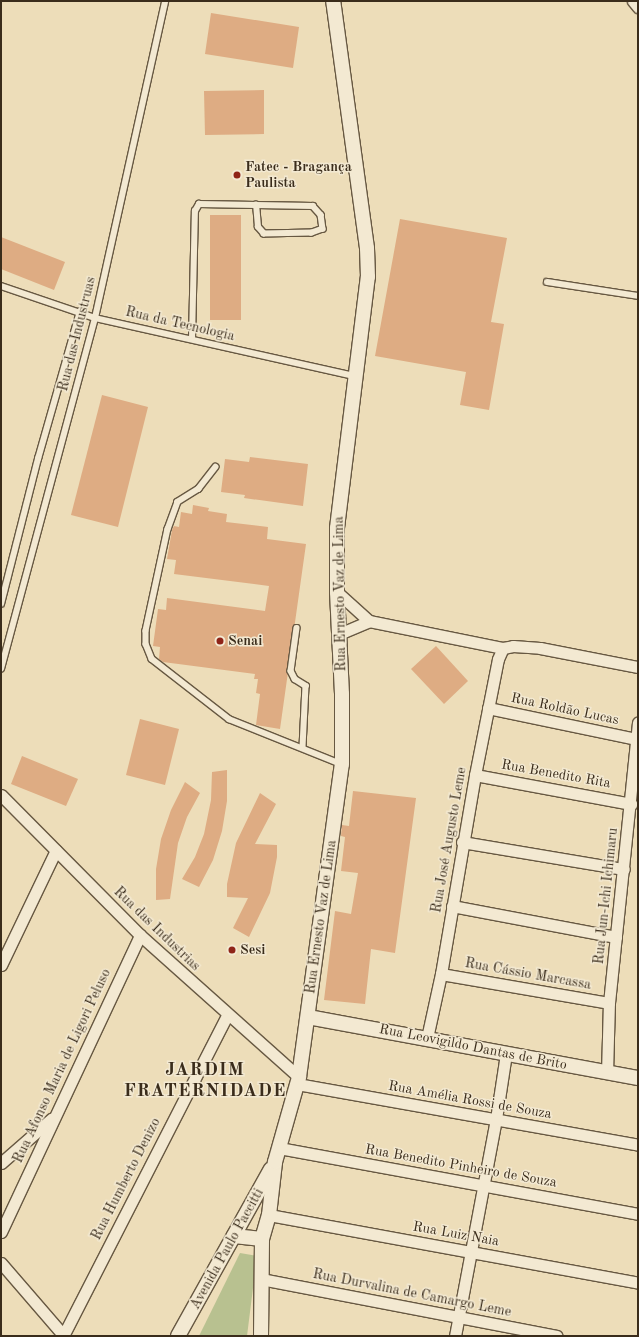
<!DOCTYPE html>
<meta charset="utf-8">
<style>
body{margin:0}
#map{position:relative;width:639px;height:1337px;overflow:hidden;background:#edddb9;font-family:"Old Standard TT",serif}
div>[style]{position:absolute}
.green>*{inset:0;background:#b8c190}
.building>*{inset:0;background:#deac83}
.roads{filter:drop-shadow(1px 0 #675842) drop-shadow(-1px 0 #675842) drop-shadow(0 1px #675842) drop-shadow(0 -1px #675842)}
.service>*{height:5.5px;margin:-2.75px;padding:0 2.75px;transform-origin:2.75px;border-radius:2.75px;background:#f3e9d2}
.minor>*{height:11px;margin:-5.5px;padding:0 5.5px;transform-origin:5.5px;border-radius:5.5px;background:#f3e9d2}
.tertiary>*{height:14px;margin:-7px;padding:0 7px;transform-origin:7px;border-radius:7px;background:#f3e9d2}
.dots>*{width:11px;height:11px;translate:-50% -50%;box-sizing:border-box;border:2px solid #f3e9d2;border-radius:50%}
span{translate:-50% -50%;white-space:nowrap;text-align:center;line-height:1.15;-webkit-text-stroke:3px #f3e9d2;paint-order:stroke}
.poi-label{font-size:14px;color:#3a2c1b;font-weight:700}
.left{translate:0 -50%;text-align:left}
.street-label{font-size:14px;color:#3a2c1b}
.district-label{font-size:18px;color:#3a2c1b;font-weight:700;letter-spacing:1px}
.frame{position:absolute;inset:0;border:2px solid #3a2c1b;pointer-events:none}
</style>
<div id="map">
<div class="green">
<i style="clip-path:polygon(240px 1253px,257px 1256px,247px 1336px,199px 1336px)"></i>
</div>
<div class="building">
<i style="clip-path:polygon(211px 13px,299px 27px,293px 68px,205px 54px)"></i>
<i style="clip-path:polygon(264px 90px,264px 134px,205px 135px,204px 91px)"></i>
<i style="clip-path:polygon(210px 215px,241px 215px,241px 320px,210px 320px)"></i>
<i style="clip-path:polygon(400px 219px,507px 238px,491px 322px,504px 324px,489px 410px,460px 405px,466px 372px,375px 356px)"></i>
<i style="clip-path:polygon(1px 237px,65px 262px,54px 290px,1px 269px)"></i>
<i style="clip-path:polygon(102px 395px,148px 407px,118px 527px,71px 515px)"></i>
<i style="clip-path:polygon(250px 457px,308px 464px,303px 506px,244px 498px,245px 495px,221px 492px,225px 459px,249px 462px)"></i>
<i style="clip-path:polygon(193px 505px,209px 508px,208px 511px,227px 514px,226px 522px,268px 527px,267px 539px,306px 544px,280px 729px,256px 725px,260px 694px,256px 693px,258px 679px,254px 679px,255px 674px,163px 662px,159px 659px,160px 647px,153px 646px,158px 609px,166px 610px,167px 598px,265px 611px,269px 586px,174px 574px,176px 560px,167px 559px,172px 530px,174px 526px,179px 527px,181px 512px,192px 514px)"></i>
<i style="clip-path:polygon(436px 646px,468px 681px,444px 704px,411px 669px)"></i>
<i style="clip-path:polygon(140px 719px,179px 729px,165px 785px,126px 775px)"></i>
<i style="clip-path:polygon(22px 756px,78px 779px,66px 806px,11px 784px)"></i>
<i style="clip-path:polygon(227px 770px,227px 801px,222px 831px,213px 860px,199px 887px,182px 879px,195px 857px,204px 834px,211px 800px,212px 772px)"></i>
<i style="clip-path:polygon(185px 782px,200px 793px,187px 817px,178px 843px,170px 899px,156px 900px,156px 869px,161px 839px,171px 810px)"></i>
<i style="clip-path:polygon(353px 791px,416px 798px,395px 953px,371px 949px,365px 1004px,324px 1000px,335px 911px,351px 914px,358px 873px,341px 871px,345px 837px,341px 836px,342px 825px,349px 826px)"></i>
<i style="clip-path:polygon(260px 793px,276px 804px,255px 844px,277px 845px,277px 857px,270px 893px,249px 937px,233px 928px,248px 898px,227px 897px,227px 884px,236px 843px)"></i>
</div>
<div class="roads">
<div class="service">
<i style="left:547px;top:282px;width:92px;rotate:8.7deg"></i>
<i style="left:1px;top:286px;width:99px;rotate:18.8deg"></i>
<i style="left:95px;top:318px;width:266px;rotate:12.6deg"></i>
<i style="left:192px;top:339px;width:128px;rotate:-88.7deg"></i>
<i style="left:195px;top:211px;width:8px;rotate:-60deg"></i>
<i style="left:199px;top:204px;width:114px;rotate:1deg"></i>
<i style="left:313px;top:206px;width:12px;rotate:48deg"></i>
<i style="left:321px;top:215px;width:14px;rotate:82deg"></i>
<i style="left:323px;top:229px;width:12px;rotate:160deg"></i>
<i style="left:312px;top:233px;width:48px;rotate:178.8deg"></i>
<i style="left:264px;top:234px;width:9px;rotate:-131deg"></i>
<i style="left:258px;top:227px;width:22px;rotate:-95deg"></i>
<i style="left:216px;top:467px;width:28px;rotate:128deg"></i>
<i style="left:199px;top:489px;width:25px;rotate:148deg"></i>
<i style="left:178px;top:502px;width:29px;rotate:110deg"></i>
<i style="left:168px;top:529px;width:104px;rotate:102.2deg"></i>
<i style="left:146px;top:631px;width:13px;rotate:90deg"></i>
<i style="left:146px;top:644px;width:16px;rotate:68deg"></i>
<i style="left:152px;top:659px;width:98px;rotate:37.9deg"></i>
<i style="left:229px;top:719px;width:121px;rotate:21.9deg"></i>
<i style="left:1px;top:604px;width:150px;rotate:-75.7deg"></i>
<i style="left:38px;top:459px;width:153px;rotate:-74.1deg"></i>
<i style="left:297px;top:628px;width:43px;rotate:97.9deg"></i>
<i style="left:291px;top:671px;width:9px;rotate:63deg"></i>
<i style="left:295px;top:679px;width:13px;rotate:32deg"></i>
<i style="left:306px;top:686px;width:61px;rotate:92.8deg"></i>
<i style="left:1px;top:669px;width:363px;rotate:-75deg"></i>
<i style="left:95px;top:318px;width:325px;rotate:-77.5deg"></i>
</div>
<div class="minor">
<i style="left:633px;top:1px;width:8px;rotate:50deg"></i>
<i style="left:337px;top:592px;width:43px;rotate:42.2deg"></i>
<i style="left:369px;top:621px;width:137px;rotate:11.4deg"></i>
<i style="left:503px;top:648px;width:10px;rotate:-11deg"></i>
<i style="left:513px;top:646px;width:27px;rotate:4deg"></i>
<i style="left:540px;top:648px;width:100px;rotate:11deg"></i>
<i style="left:339px;top:634px;width:33px;rotate:-23deg"></i>
<i style="left:488px;top:708px;width:152px;rotate:11.8deg"></i>
<i style="left:475px;top:775px;width:159px;rotate:10.5deg"></i>
<i style="left:1px;top:795px;width:197px;rotate:45.2deg"></i>
<i style="left:140px;top:935px;width:213px;rotate:41.8deg"></i>
<i style="left:462px;top:842px;width:164px;rotate:9.5deg"></i>
<i style="left:452px;top:906px;width:167px;rotate:10.7deg"></i>
<i style="left:1px;top:965px;width:127px;rotate:-64.4deg"></i>
<i style="left:441px;top:974px;width:170px;rotate:9.8deg"></i>
<i style="left:427px;top:1038px;width:66px;rotate:-77.7deg"></i>
<i style="left:441px;top:974px;width:202px;rotate:-80.3deg"></i>
<i style="left:475px;top:775px;width:118px;rotate:-78.8deg"></i>
<i style="left:498px;top:659px;width:12px;rotate:-66deg"></i>
<i style="left:607px;top:1073px;width:70px;rotate:-88.4deg"></i>
<i style="left:609px;top:1003px;width:282px;rotate:-84.1deg"></i>
<i style="left:297px;top:1084px;width:346px;rotate:10.1deg"></i>
<i style="left:279px;top:1148px;width:365px;rotate:10.4deg"></i>
<i style="left:1px;top:1163px;width:67px;rotate:-41.3deg"></i>
<i style="left:269px;top:1215px;width:375px;rotate:10.4deg"></i>
<i style="left:1px;top:1232px;width:328px;rotate:-64.9deg"></i>
<i style="left:1px;top:1263px;width:96px;rotate:49.2deg"></i>
<i style="left:261px;top:1279px;width:301px;rotate:10.9deg"></i>
<i style="left:63px;top:1336px;width:360px;rotate:-62.9deg"></i>
<i style="left:455px;top:1336px;width:221px;rotate:-79.3deg"></i>
<i style="left:496px;top:1119px;width:66px;rotate:-81.3deg"></i>
</div>
<div class="tertiary">
<i style="left:308px;top:1017px;width:336px;rotate:10.5deg"></i>
<i style="left:234px;top:1236px;width:28px;rotate:6deg"></i>
<i style="left:178px;top:1336px;width:191px;rotate:-60.9deg"></i>
<i style="left:261px;top:1336px;width:97px;rotate:-89.4deg"></i>
<i style="left:262px;top:1239px;width:25px;rotate:-74deg"></i>
<i style="left:269px;top:1215px;width:53px;rotate:-83.5deg"></i>
<i style="left:275px;top:1162px;width:88px;rotate:-74.2deg"></i>
<i style="left:299px;top:1077px;width:316px;rotate:-82.2deg"></i>
<i style="left:342px;top:764px;width:70px;rotate:-90deg"></i>
<i style="left:342px;top:694px;width:102px;rotate:-92.8deg"></i>
<i style="left:337px;top:592px;width:64px;rotate:-90deg"></i>
<i style="left:337px;top:528px;width:253px;rotate:-83deg"></i>
<i style="left:368px;top:277px;width:29px;rotate:-92deg"></i>
<i style="left:367px;top:248px;width:249px;rotate:-97.8deg"></i>
</div>
</div>
<div class="dots">
<i style="left:237px;top:175px;background:#8f2418"></i>
<i style="left:220px;top:641px;background:#8f2418"></i>
<i style="left:232px;top:950px;background:#8f2418"></i>
</div>
<div class="poi-label">
<span class="left" style="left:245px;top:175px">Fatec - Bragança<br>Paulista</span>
<span class="left" style="left:228px;top:641px">Senai</span>
<span class="left" style="left:240px;top:950px">Sesi</span>
</div>
<div class="street-label">
<span style="left:180px;top:324px;rotate:13deg">Rua da Tecnologia</span>
<span style="left:77px;top:334px;rotate:-76deg">Rua das Industruas</span>
<span style="left:340px;top:594px;rotate:-91deg">Rua Ernesto Vaz de Lima</span>
<span style="left:565px;top:709px;rotate:12deg">Rua Roldão Lucas</span>
<span style="left:556px;top:774px;rotate:10deg">Rua Benedito Rita</span>
<span style="left:449px;top:840px;rotate:-80deg">Rua José Augusto Leme</span>
<span style="left:606px;top:896px;rotate:-84deg">Rua Jun-Ichi Ichimaru</span>
<span style="left:321px;top:917px;rotate:-82deg">Rua Ernesto Vaz de Lima</span>
<span style="left:157px;top:929px;rotate:44deg">Rua das Industrias</span>
<span style="left:528px;top:974px;rotate:10deg">Rua Cássio Marcassa</span>
<span style="left:473px;top:1047px;rotate:11deg">Rua Leovigildo Dantas de Brito</span>
<span style="left:62px;top:1066px;rotate:-65deg">Rua Afonso Maria de Ligori Peluso</span>
<span style="left:470px;top:1100px;rotate:10deg">Rua Amélia Rossi de Souza</span>
<span style="left:461px;top:1166px;rotate:10deg">Rua Benedito Pinheiro de Souza</span>
<span style="left:126px;top:1179px;rotate:-63deg">Rua Humberto Denizo</span>
<span style="left:456px;top:1234px;rotate:10deg">Rua Luiz Naia</span>
<span style="left:227px;top:1249px;rotate:-61deg">Avenida Paulo Paccitti</span>
<span style="left:412px;top:1293px;rotate:11deg">Rua Durvalina de Camargo Leme</span>
</div>
<div class="district-label">
<span style="left:205px;top:1081px">JARDIM<br>FRATERNIDADE</span>
</div>
<div class="frame"></div>
</div>
